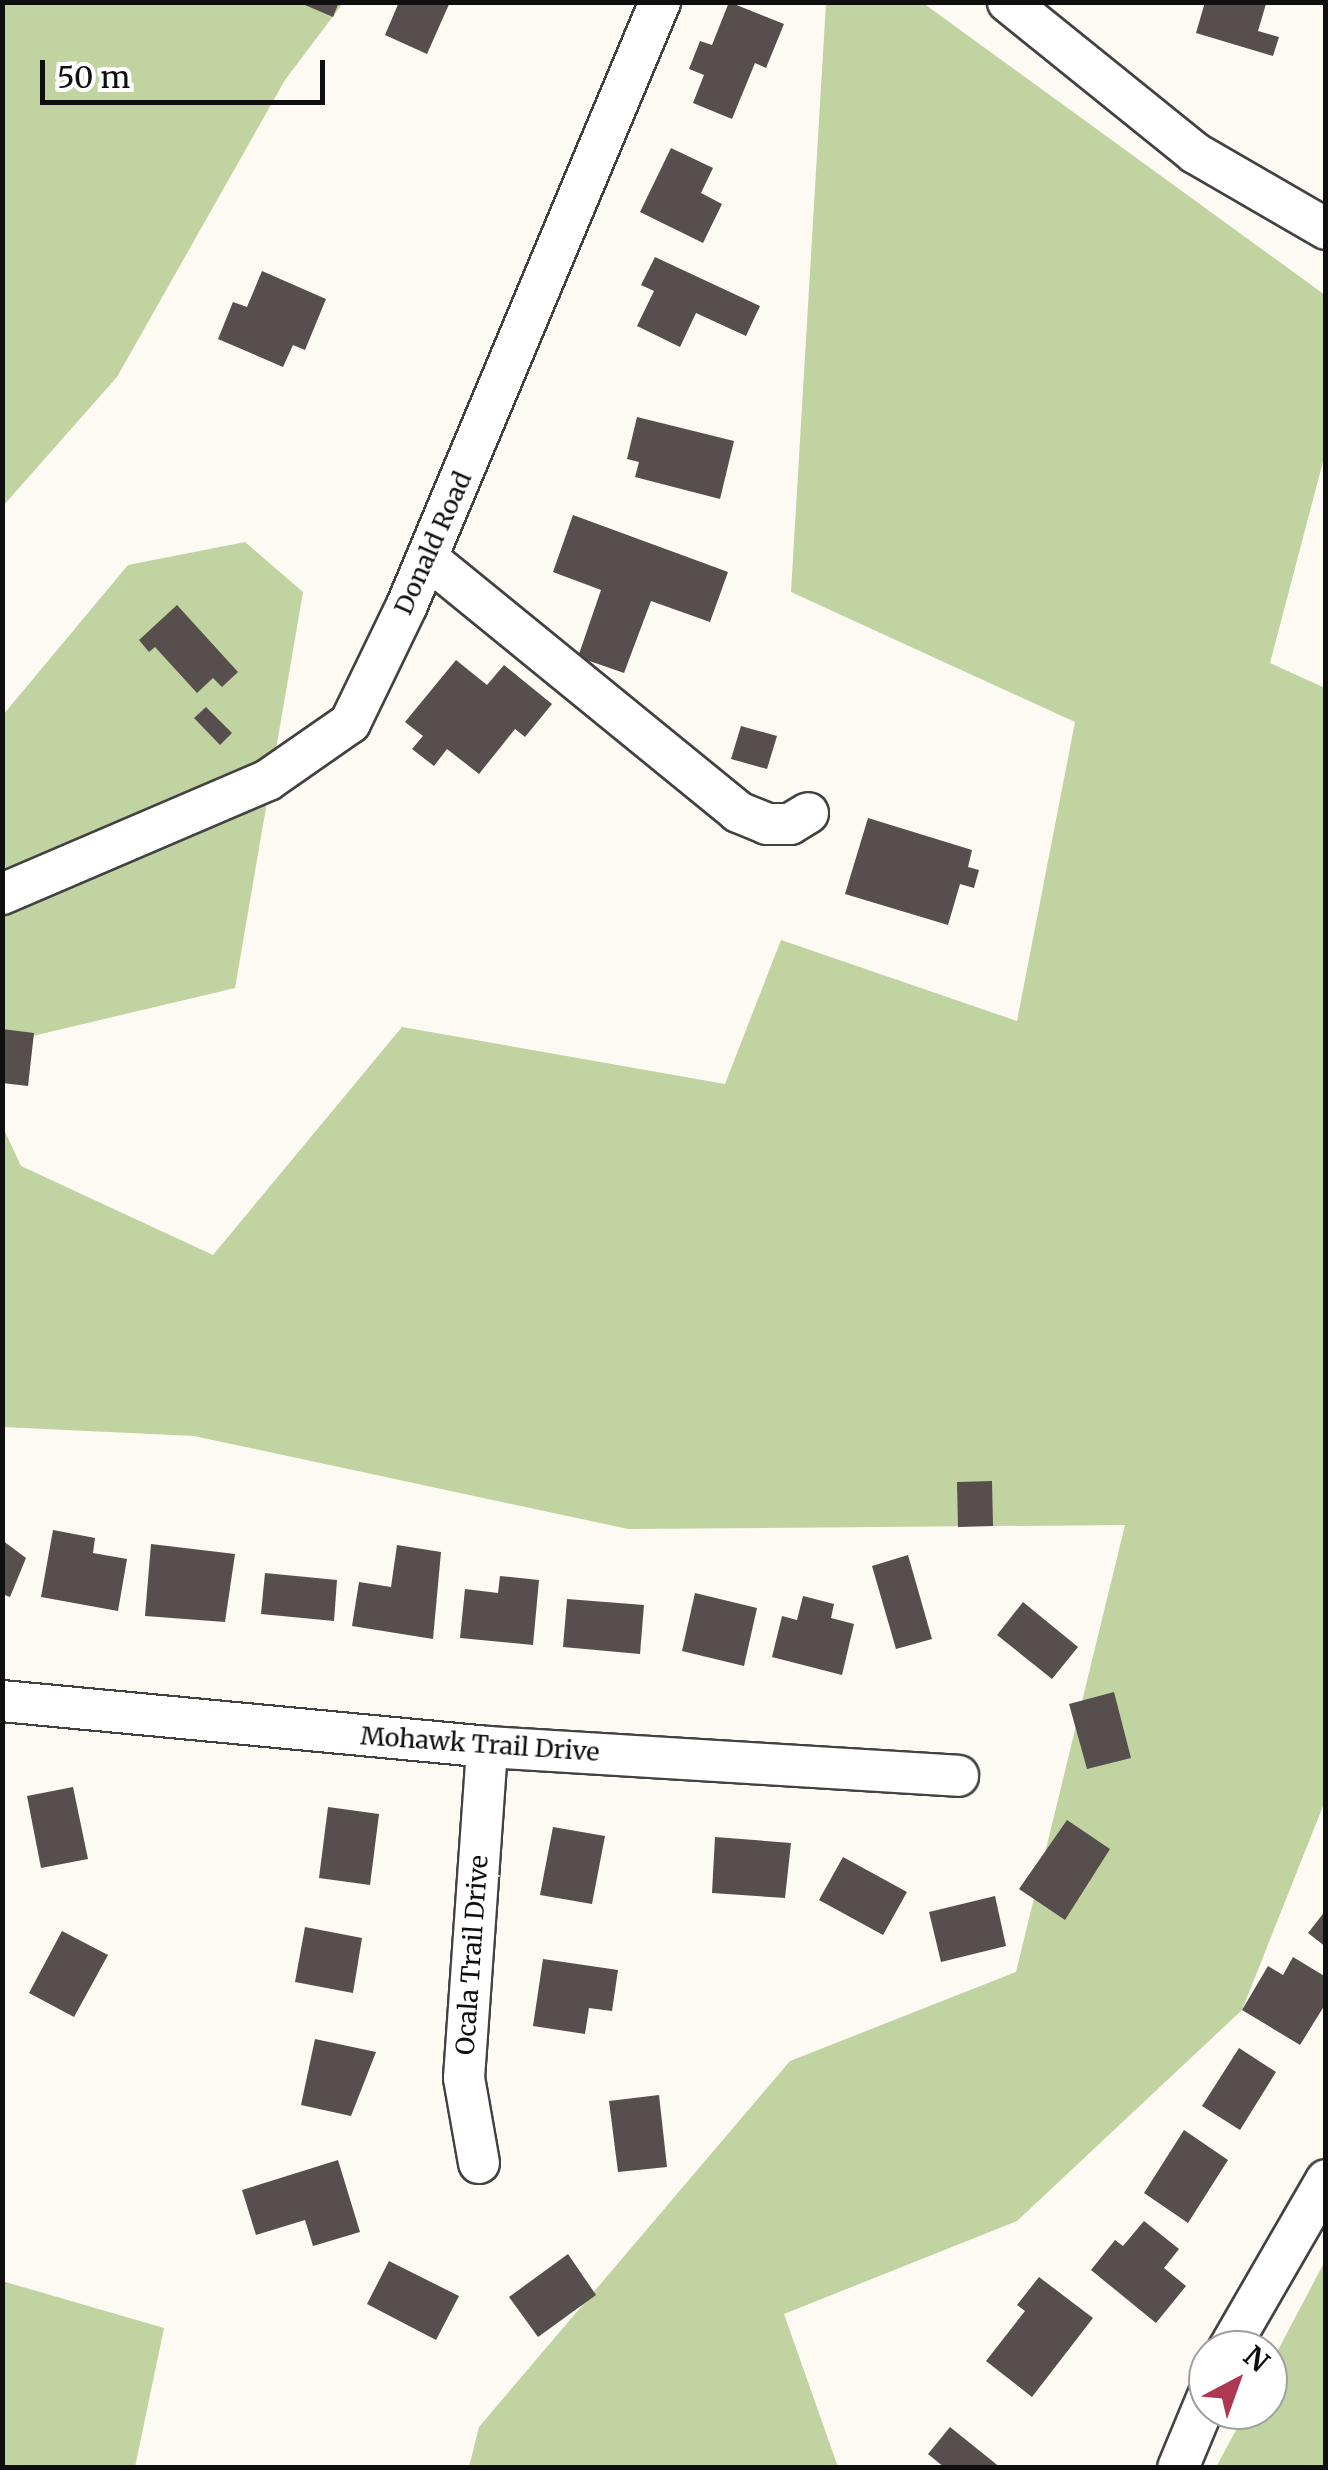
<!DOCTYPE html>
<style>
body{margin:0}
#map{position:relative;width:1328px;height:2470px;overflow:hidden;background:#fdf9f3;font-family:Merriweather,serif}
div>[style]{position:absolute}
.forest>*{inset:0;background:#c0d3a1}
.building>*{inset:0;background:#564f4d}
.roads{filter:drop-shadow(2px 0 #424242) drop-shadow(-2px 0 #424242) drop-shadow(0 2px #424242) drop-shadow(0 -2px #424242)}
.minor>*{height:40px;margin:-20px;padding:0 20px;transform-origin:20px;border-radius:20px;background:#fff}
span{translate:-50% -50%;white-space:nowrap;text-align:center;line-height:1.15;-webkit-text-stroke:10px #fff;paint-order:stroke}
.street-label{font-size:25px;color:#0f0f0f}
.frame{position:absolute;inset:0;border:5px solid #0f0f0f;pointer-events:none}
.north{position:absolute;left:1188px;top:2330px;width:100px;height:100px;box-sizing:border-box;background:#fff;border:2px solid #9f9f9f;border-radius:50%;rotate:41deg;font-size:28px;font-weight:700;line-height:40px;text-align:center;color:#0f0f0f}
.north::after{content:'';display:block;margin:auto;width:35px;height:45px;background:#ae3851;clip-path:polygon(50% 0,100% 100%,50% 72%,0 100%)}
.scale{position:absolute;left:40px;top:60px;width:285px;height:45px;box-sizing:border-box;border:5px solid #0f0f0f;border-top:0;padding-left:12px;font-size:30px;line-height:35px;white-space:nowrap;color:#0f0f0f;-webkit-text-stroke:8px #fff;paint-order:stroke}
</style>
<div id="map">
<div class="forest">
<i style="clip-path:polygon(3px 3px,343px 3px,285px 80px,117px 377px,3px 506px)"></i>
<i style="clip-path:polygon(826px 3px,923px 3px,1325px 295px,1325px 454px,1270px 663px,1325px 688px,1325px 1801px,1242px 2010px,1017px 2221px,784px 2314px,838px 2467px,469px 2467px,479px 2427px,790px 2061px,1016px 1972px,1125px 1525px,628px 1529px,194px 1436px,3px 1427px,2px 1125px,21px 1166px,213px 1255px,402px 1027px,725px 1084px,781px 940px,1017px 1021px,1075px 722px,791px 592px)"></i>
<i style="clip-path:polygon(245px 542px,303px 592px,235px 988px,3px 1043px,3px 715px,128px 565px)"></i>
<i style="clip-path:polygon(1325px 2261px,1325px 2467px,1216px 2467px,1247px 2410px,1268px 2410px,1268px 2369px)"></i>
<i style="clip-path:polygon(2px 2281px,164px 2328px,135px 2467px,3px 2467px)"></i>
</div>
<div class="building">
<i style="clip-path:polygon(298px 2px,339px 2px,333px 17px)"></i>
<i style="clip-path:polygon(399px 2px,450px 2px,427px 54px,385px 35px)"></i>
<i style="clip-path:polygon(729px 2px,784px 24px,766px 68px,755px 63px,732px 119px,693px 103px,704px 75px,689px 69px,700px 41px,712px 45px)"></i>
<i style="clip-path:polygon(1205px 2px,1266px 4px,1258px 31px,1279px 37px,1273px 56px,1196px 33px)"></i>
<i style="clip-path:polygon(671px 148px,713px 168px,701px 193px,722px 204px,703px 243px,640px 212px)"></i>
<i style="clip-path:polygon(655px 257px,760px 306px,746px 336px,696px 313px,680px 347px,637px 326px,654px 291px,641px 285px)"></i>
<i style="clip-path:polygon(262px 271px,326px 299px,305px 350px,293px 345px,283px 367px,218px 339px,233px 302px,247px 307px)"></i>
<i style="clip-path:polygon(637px 417px,734px 441px,720px 499px,635px 477px,639px 462px,627px 459px)"></i>
<i style="clip-path:polygon(573px 515px,728px 572px,710px 622px,651px 601px,624px 673px,578px 657px,601px 590px,553px 572px)"></i>
<i style="clip-path:polygon(177px 605px,238px 672px,222px 687px,213px 678px,197px 693px,155px 647px,149px 652px,139px 640px)"></i>
<i style="clip-path:polygon(456px 660px,487px 685px,504px 665px,552px 704px,525px 737px,515px 729px,479px 774px,447px 749px,434px 766px,412px 749px,423px 736px,405px 722px)"></i>
<i style="clip-path:polygon(206px 707px,232px 733px,220px 745px,194px 718px)"></i>
<i style="clip-path:polygon(741px 726px,777px 736px,767px 769px,731px 759px)"></i>
<i style="clip-path:polygon(868px 818px,972px 850px,968px 867px,979px 870px,974px 888px,960px 884px,948px 925px,845px 894px)"></i>
<i style="clip-path:polygon(2px 1029px,34px 1033px,28px 1086px,2px 1083px)"></i>
<i style="clip-path:polygon(992px 1481px,993px 1526px,958px 1527px,957px 1482px)"></i>
<i style="clip-path:polygon(53px 1530px,95px 1538px,93px 1553px,127px 1559px,118px 1611px,41px 1597px)"></i>
<i style="clip-path:polygon(2px 1540px,26px 1558px,10px 1597px,2px 1594px)"></i>
<i style="clip-path:polygon(151px 1544px,235px 1554px,225px 1622px,145px 1616px)"></i>
<i style="clip-path:polygon(397px 1545px,441px 1552px,433px 1639px,352px 1626px,359px 1582px,391px 1587px)"></i>
<i style="clip-path:polygon(908px 1555px,932px 1639px,896px 1649px,872px 1566px)"></i>
<i style="clip-path:polygon(265px 1573px,337px 1580px,334px 1621px,261px 1614px)"></i>
<i style="clip-path:polygon(500px 1576px,539px 1580px,533px 1645px,460px 1638px,465px 1589px,498px 1593px)"></i>
<i style="clip-path:polygon(695px 1593px,757px 1608px,744px 1666px,682px 1651px)"></i>
<i style="clip-path:polygon(803px 1596px,834px 1604px,831px 1618px,854px 1624px,842px 1675px,772px 1657px,782px 1616px,797px 1620px)"></i>
<i style="clip-path:polygon(567px 1599px,644px 1605px,640px 1654px,563px 1647px)"></i>
<i style="clip-path:polygon(1023px 1602px,1078px 1647px,1052px 1679px,997px 1635px)"></i>
<i style="clip-path:polygon(1114px 1692px,1131px 1758px,1087px 1769px,1069px 1704px)"></i>
<i style="clip-path:polygon(73px 1787px,88px 1859px,41px 1868px,27px 1796px)"></i>
<i style="clip-path:polygon(328px 1807px,379px 1814px,370px 1885px,319px 1878px)"></i>
<i style="clip-path:polygon(1067px 1820px,1110px 1849px,1065px 1920px,1019px 1889px)"></i>
<i style="clip-path:polygon(553px 1827px,605px 1836px,592px 1904px,540px 1895px)"></i>
<i style="clip-path:polygon(715px 1837px,791px 1843px,785px 1898px,712px 1893px)"></i>
<i style="clip-path:polygon(843px 1857px,907px 1892px,883px 1935px,819px 1900px)"></i>
<i style="clip-path:polygon(995px 1896px,1006px 1946px,941px 1962px,929px 1912px)"></i>
<i style="clip-path:polygon(1326px 1910px,1326px 1947px,1308px 1933px)"></i>
<i style="clip-path:polygon(305px 1927px,362px 1938px,353px 1993px,295px 1982px)"></i>
<i style="clip-path:polygon(62px 1931px,108px 1955px,74px 2017px,29px 1993px)"></i>
<i style="clip-path:polygon(1293px 1957px,1326px 1977px,1326px 2003px,1300px 2045px,1242px 2010px,1268px 1966px,1283px 1975px)"></i>
<i style="clip-path:polygon(543px 1959px,618px 1970px,612px 2011px,589px 2008px,585px 2034px,533px 2026px)"></i>
<i style="clip-path:polygon(315px 2039px,376px 2052px,351px 2116px,301px 2105px)"></i>
<i style="clip-path:polygon(1239px 2048px,1276px 2072px,1240px 2130px,1202px 2106px)"></i>
<i style="clip-path:polygon(659px 2095px,667px 2167px,618px 2172px,609px 2101px)"></i>
<i style="clip-path:polygon(1184px 2130px,1228px 2160px,1188px 2223px,1144px 2193px)"></i>
<i style="clip-path:polygon(338px 2160px,360px 2232px,313px 2246px,305px 2220px,256px 2235px,242px 2190px)"></i>
<i style="clip-path:polygon(1144px 2221px,1179px 2249px,1164px 2268px,1186px 2286px,1156px 2323px,1091px 2270px,1115px 2240px,1123px 2246px)"></i>
<i style="clip-path:polygon(568px 2254px,596px 2295px,538px 2337px,509px 2297px)"></i>
<i style="clip-path:polygon(389px 2261px,459px 2296px,436px 2340px,367px 2304px)"></i>
<i style="clip-path:polygon(1039px 2277px,1093px 2318px,1032px 2397px,986px 2361px,1025px 2311px,1017px 2305px)"></i>
<i style="clip-path:polygon(950px 2427px,1001px 2468px,945px 2468px,928px 2454px)"></i>
</div>
<div class="roads">
<div class="minor">
<i style="left:1008px;top:2px;width:240px;rotate:38.9deg"></i>
<i style="left:1195px;top:153px;width:151px;rotate:30.1deg"></i>
<i style="left:427px;top:558px;width:402px;rotate:39.2deg"></i>
<i style="left:738px;top:812px;width:31px;rotate:22deg"></i>
<i style="left:767px;top:824px;width:23px"></i>
<i style="left:790px;top:824px;width:21px;rotate:-31deg"></i>
<i style="left:2px;top:894px;width:289px;rotate:-23.2deg"></i>
<i style="left:268px;top:780px;width:100px;rotate:-34.8deg"></i>
<i style="left:350px;top:723px;width:131px;rotate:-64.2deg"></i>
<i style="left:407px;top:605px;width:654px;rotate:-67.24deg"></i>
<i style="left:2px;top:1701px;width:487px;rotate:5.4deg"></i>
<i style="left:487px;top:1747px;width:472px;rotate:3.5deg"></i>
<i style="left:479px;top:2163px;width:86px;rotate:-100deg"></i>
<i style="left:464px;top:2078px;width:332px;rotate:-86deg"></i>
<i style="left:1228px;top:2350px;width:196px;rotate:-60deg"></i>
<i style="left:1178px;top:2468px;width:78px;rotate:-67.4deg"></i>
</div>
</div>
<div class="street-label">
<span style="left:433px;top:543px;rotate:-66deg">Donald Road</span>
<span style="left:480px;top:1744px;rotate:4deg">Mohawk Trail Drive</span>
<span style="left:472px;top:1955px;rotate:-86deg">Ocala Trail Drive</span>
</div>
<div class="frame"></div>
<div class="north">N</div>
<div class="scale">50 m</div>
</div>
